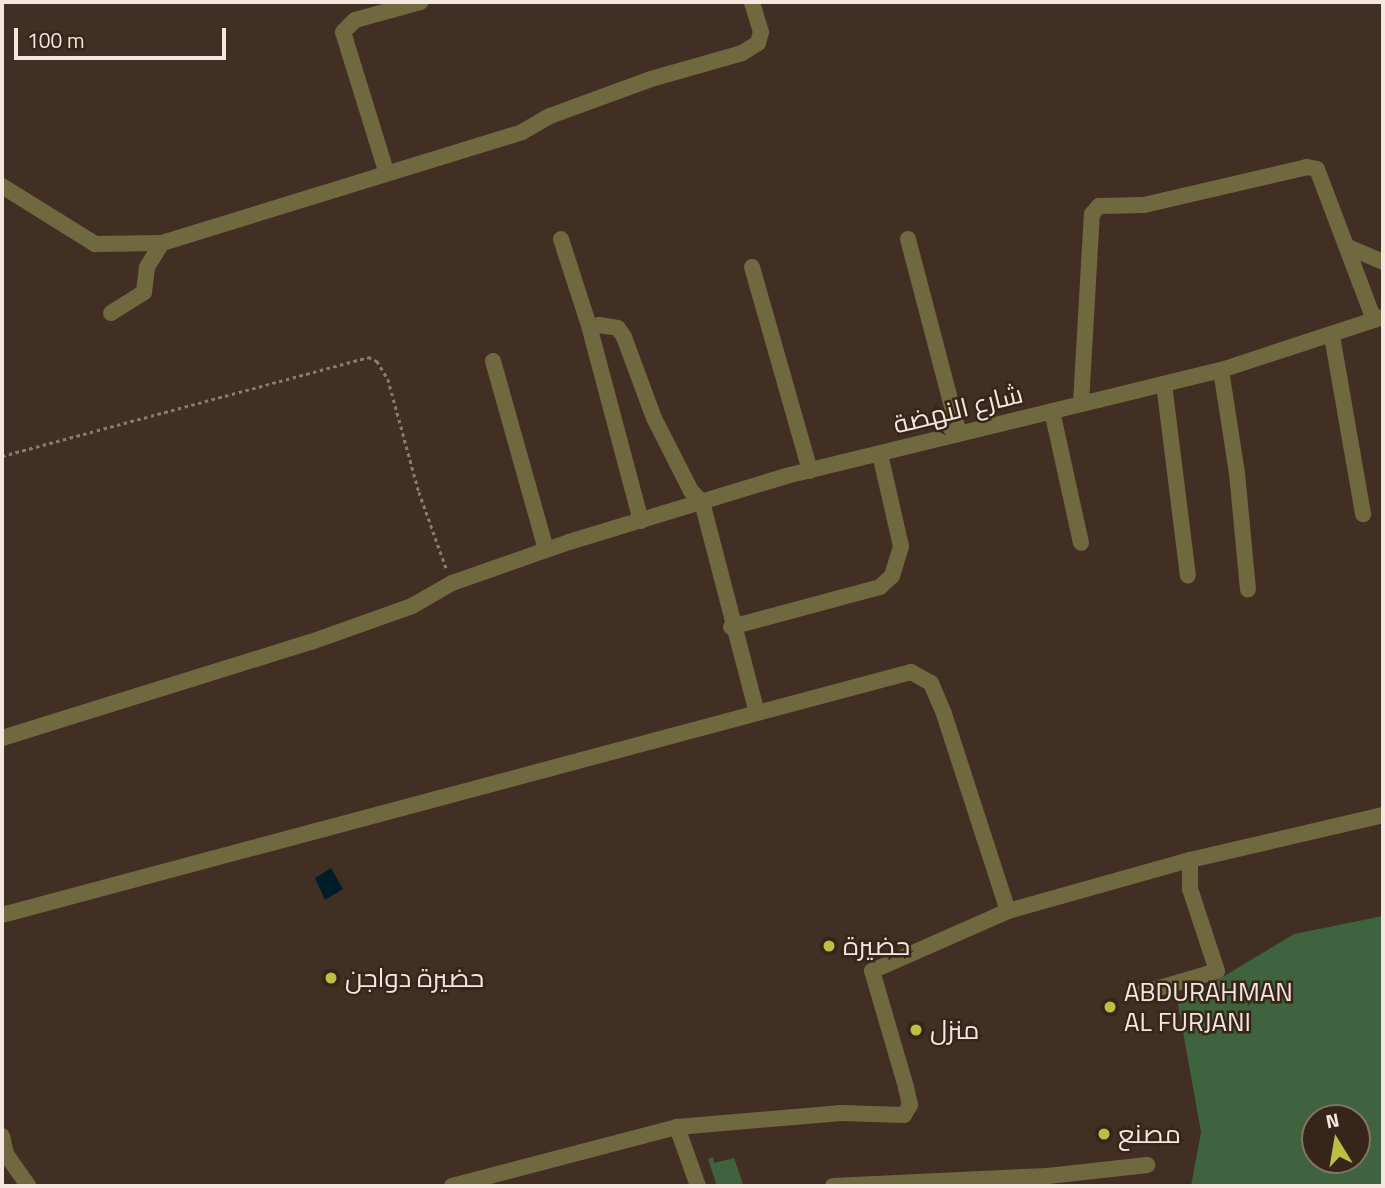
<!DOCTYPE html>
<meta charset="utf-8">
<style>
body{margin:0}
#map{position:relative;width:1385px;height:1188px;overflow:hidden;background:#422f23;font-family:"Titillium Web",Cairo,sans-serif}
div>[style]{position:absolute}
.green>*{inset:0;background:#3f623f}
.water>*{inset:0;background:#001e2a}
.path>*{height:2.5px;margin-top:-1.25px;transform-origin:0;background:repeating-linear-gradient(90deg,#8a7a6f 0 3.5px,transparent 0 7px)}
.street>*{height:16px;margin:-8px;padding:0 8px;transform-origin:8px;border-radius:8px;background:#706940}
.dots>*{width:19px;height:19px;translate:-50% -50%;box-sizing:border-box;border:4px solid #372519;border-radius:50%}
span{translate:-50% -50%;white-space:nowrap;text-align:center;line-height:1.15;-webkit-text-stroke:5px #372519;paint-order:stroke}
.street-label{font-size:26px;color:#f4e7df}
.poi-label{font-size:26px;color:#f4e7df}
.left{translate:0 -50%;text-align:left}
.frame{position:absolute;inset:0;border:4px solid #f4e7df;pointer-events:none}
.north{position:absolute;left:1301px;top:1104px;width:70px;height:70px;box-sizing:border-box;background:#372519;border:2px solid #837368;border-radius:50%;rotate:349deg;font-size:19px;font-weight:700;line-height:28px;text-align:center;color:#f4e7df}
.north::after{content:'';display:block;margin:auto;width:24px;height:32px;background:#bbc044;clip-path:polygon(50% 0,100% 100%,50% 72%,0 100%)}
.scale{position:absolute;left:14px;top:28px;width:212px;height:32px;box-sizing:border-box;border:4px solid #f4e7df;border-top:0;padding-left:9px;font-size:21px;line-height:24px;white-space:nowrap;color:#f4e7df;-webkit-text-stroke:5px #372519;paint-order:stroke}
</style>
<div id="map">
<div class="green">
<i style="clip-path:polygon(evenodd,1383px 916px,1383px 1186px,1191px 1186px,1201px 1132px,1178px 1004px,1294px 934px,1383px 916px,1315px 1118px,1357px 1118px,1357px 1160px,1315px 1160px,1315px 1118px)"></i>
<i style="clip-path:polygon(713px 1157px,714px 1163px,734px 1158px,743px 1184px,717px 1186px,708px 1159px)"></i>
</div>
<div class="water">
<i style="clip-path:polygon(331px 868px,343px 889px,325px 900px,315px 878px)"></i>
</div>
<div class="path">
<i style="left:2px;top:456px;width:379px;rotate:-15.1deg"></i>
<i style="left:368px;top:357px;width:10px;rotate:24deg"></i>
<i style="left:377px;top:361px;width:21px;rotate:59deg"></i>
<i style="left:388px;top:379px;width:117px;rotate:74.7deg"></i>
<i style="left:419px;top:492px;width:83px;rotate:70.3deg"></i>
</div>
<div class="street">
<i style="left:386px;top:171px;width:145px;rotate:-107.2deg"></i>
<i style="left:343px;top:32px;width:17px;rotate:-45deg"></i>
<i style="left:355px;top:20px;width:68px;rotate:-15.3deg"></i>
<i style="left:2px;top:186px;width:110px;rotate:31.9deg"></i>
<i style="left:95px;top:244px;width:67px;rotate:-0.9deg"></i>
<i style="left:561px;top:239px;width:95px;rotate:72.1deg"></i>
<i style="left:908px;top:239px;width:201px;rotate:75.3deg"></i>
<i style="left:1348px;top:247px;width:38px;rotate:23deg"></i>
<i style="left:752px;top:267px;width:212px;rotate:74.1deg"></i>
<i style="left:111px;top:313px;width:39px;rotate:-32deg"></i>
<i style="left:144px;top:292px;width:25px;rotate:-83deg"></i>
<i style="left:147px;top:267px;width:28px;rotate:-58deg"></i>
<i style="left:162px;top:243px;width:377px;rotate:-17.1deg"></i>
<i style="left:522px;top:132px;width:32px;rotate:-30deg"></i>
<i style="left:550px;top:116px;width:108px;rotate:-20.1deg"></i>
<i style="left:651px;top:79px;width:95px;rotate:-15.9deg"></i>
<i style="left:742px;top:53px;width:19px;rotate:-32deg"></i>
<i style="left:758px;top:43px;width:11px;rotate:-75deg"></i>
<i style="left:761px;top:32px;width:31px;rotate:-107deg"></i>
<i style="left:1332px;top:336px;width:181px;rotate:80.1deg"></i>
<i style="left:493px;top:361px;width:195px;rotate:74.3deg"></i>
<i style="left:1221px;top:370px;width:104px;rotate:81.2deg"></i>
<i style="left:1237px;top:473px;width:117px;rotate:84.6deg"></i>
<i style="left:1164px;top:384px;width:193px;rotate:82.9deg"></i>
<i style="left:1081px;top:403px;width:189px;rotate:-86.7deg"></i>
<i style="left:1092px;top:214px;width:11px;rotate:-49deg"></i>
<i style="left:1099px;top:206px;width:45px;rotate:-1.3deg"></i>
<i style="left:1144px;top:205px;width:167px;rotate:-13.1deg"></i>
<i style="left:1307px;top:167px;width:10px;rotate:11deg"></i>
<i style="left:1317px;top:169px;width:161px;rotate:69.3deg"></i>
<i style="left:1052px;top:411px;width:135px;rotate:77.6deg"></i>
<i style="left:641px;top:521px;width:199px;rotate:-104.9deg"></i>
<i style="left:590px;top:329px;width:10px;rotate:-24deg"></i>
<i style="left:599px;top:325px;width:19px;rotate:9deg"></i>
<i style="left:618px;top:328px;width:11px;rotate:56deg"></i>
<i style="left:624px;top:337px;width:86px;rotate:69.7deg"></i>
<i style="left:654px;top:418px;width:82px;rotate:63.1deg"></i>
<i style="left:691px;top:491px;width:16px;rotate:45deg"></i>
<i style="left:702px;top:502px;width:218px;rotate:75.4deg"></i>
<i style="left:731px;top:627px;width:154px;rotate:-15deg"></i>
<i style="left:880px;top:587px;width:16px;rotate:-43deg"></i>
<i style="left:892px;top:576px;width:31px;rotate:-73deg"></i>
<i style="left:901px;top:546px;width:94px;rotate:-102.9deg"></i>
<i style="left:2px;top:738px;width:324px;rotate:-17.3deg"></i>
<i style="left:311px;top:642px;width:107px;rotate:-19.6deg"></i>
<i style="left:412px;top:606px;width:46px;rotate:-29.9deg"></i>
<i style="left:452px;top:583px;width:124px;rotate:-19.3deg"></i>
<i style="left:569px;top:542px;width:227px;rotate:-16.9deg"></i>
<i style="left:786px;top:476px;width:448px;rotate:-13.7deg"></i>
<i style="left:1221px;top:370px;width:170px;rotate:-18.1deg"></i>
<i style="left:2px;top:915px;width:941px;rotate:-14.97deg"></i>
<i style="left:911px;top:672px;width:23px;rotate:29deg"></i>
<i style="left:931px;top:683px;width:34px;rotate:67deg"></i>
<i style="left:944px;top:714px;width:207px;rotate:72deg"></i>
<i style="left:1008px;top:911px;width:189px;rotate:-15.7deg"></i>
<i style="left:1190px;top:860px;width:198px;rotate:-13.1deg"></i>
<i style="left:1139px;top:994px;width:81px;rotate:-16.4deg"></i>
<i style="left:1217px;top:971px;width:86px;rotate:-108.2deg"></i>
<i style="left:1190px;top:889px;width:29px;rotate:-90deg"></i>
<i style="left:677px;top:1127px;width:63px;rotate:70.4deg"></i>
<i style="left:2px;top:1136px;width:18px;rotate:77deg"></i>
<i style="left:6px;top:1154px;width:39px;rotate:55deg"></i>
<i style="left:452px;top:1186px;width:233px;rotate:-14.7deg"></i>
<i style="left:677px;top:1127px;width:165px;rotate:-4.9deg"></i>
<i style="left:841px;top:1113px;width:63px;rotate:1.8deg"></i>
<i style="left:904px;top:1115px;width:12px;rotate:-59deg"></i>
<i style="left:910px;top:1105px;width:18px;rotate:-103deg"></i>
<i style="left:906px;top:1087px;width:121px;rotate:-106.3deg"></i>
<i style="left:872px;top:971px;width:149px;rotate:-23.8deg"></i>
<i style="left:833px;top:1186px;width:215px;rotate:-2.7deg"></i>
<i style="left:1048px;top:1176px;width:100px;rotate:-6.3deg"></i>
</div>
<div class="dots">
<i style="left:829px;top:946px;background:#bbc044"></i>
<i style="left:331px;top:978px;background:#bbc044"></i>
<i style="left:1110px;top:1007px;background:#bbc044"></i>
<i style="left:916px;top:1030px;background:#bbc044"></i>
<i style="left:1104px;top:1134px;background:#bbc044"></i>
</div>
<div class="street-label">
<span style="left:958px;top:409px;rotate:-14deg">شارع النهضة</span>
</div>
<div class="poi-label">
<span class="left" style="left:843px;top:946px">حضيرة</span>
<span class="left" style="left:345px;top:978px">حضيرة دواجن</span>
<span class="left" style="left:1124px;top:1007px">ABDURAHMAN<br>AL FURJANI</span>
<span class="left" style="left:930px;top:1030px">منزل</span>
<span class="left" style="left:1118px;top:1134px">مصنع</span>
</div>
<div class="frame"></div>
<div class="north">N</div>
<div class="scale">100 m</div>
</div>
